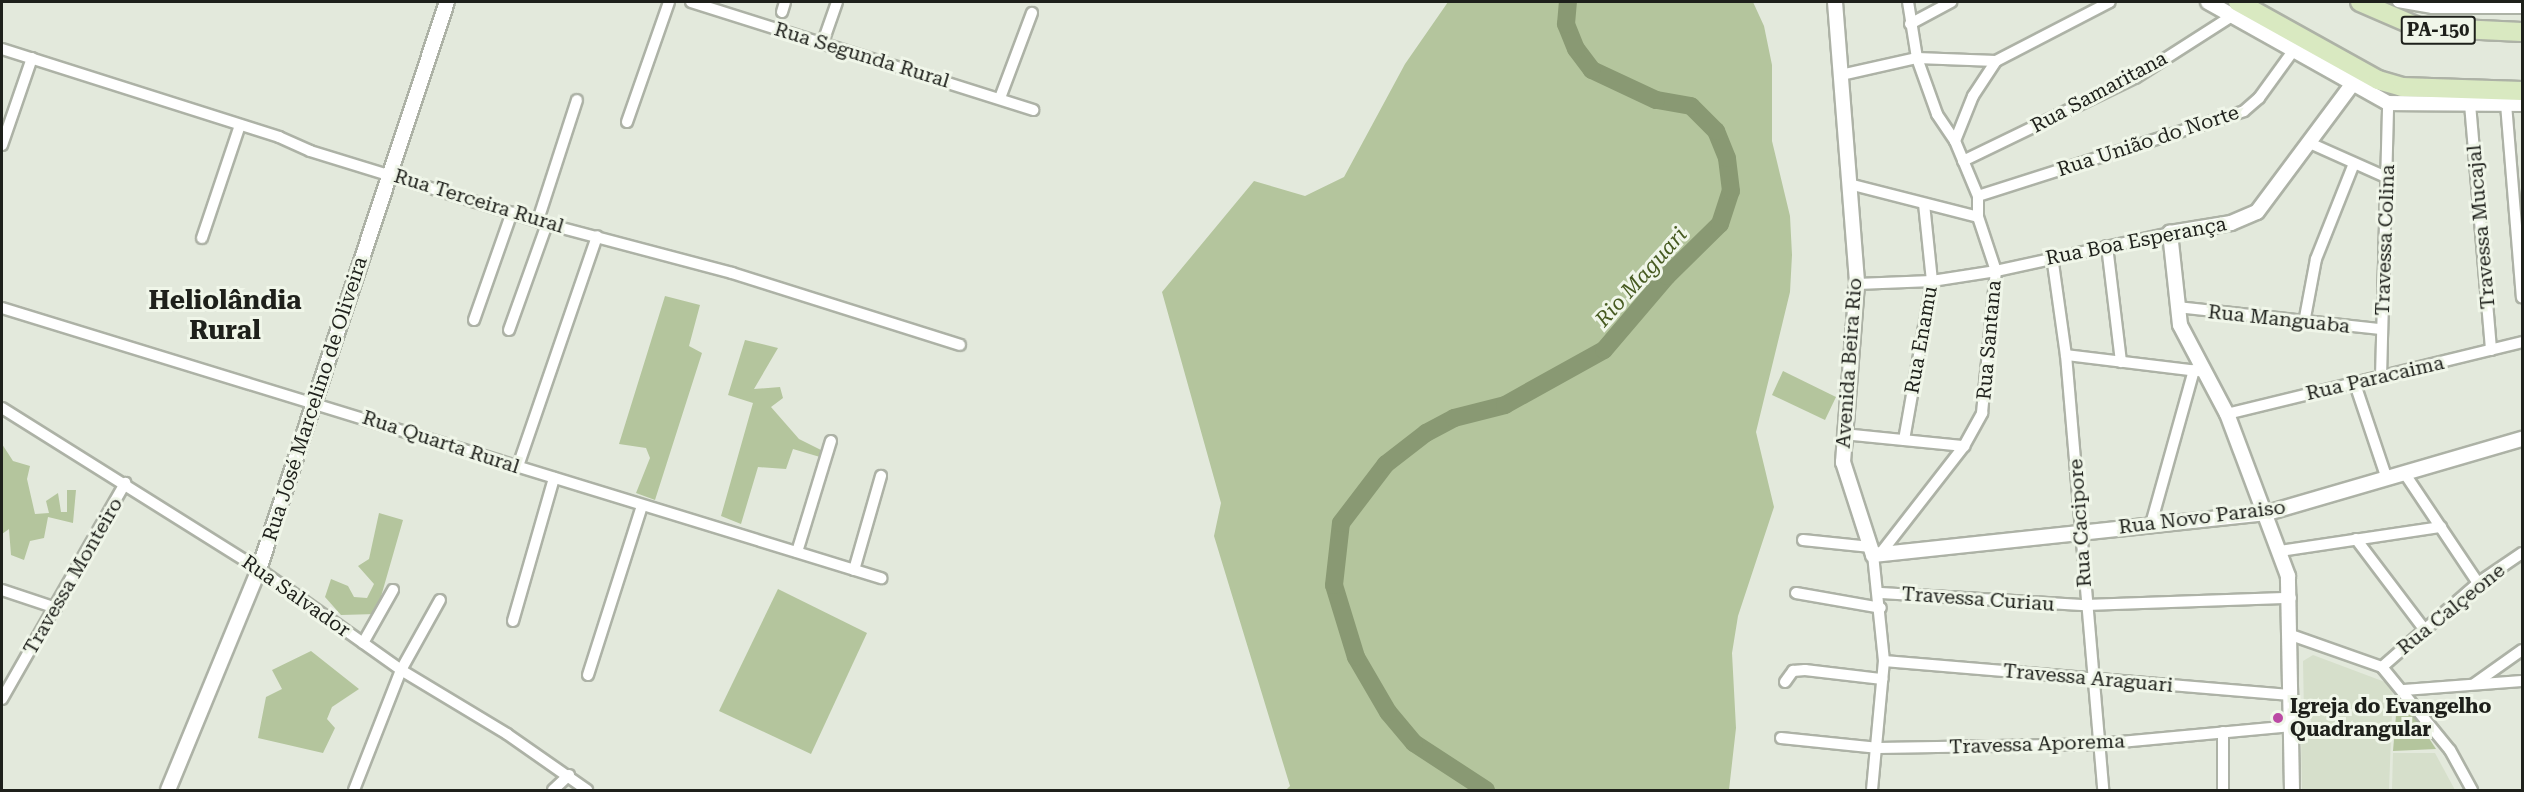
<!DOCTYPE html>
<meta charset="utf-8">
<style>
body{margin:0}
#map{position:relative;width:2524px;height:792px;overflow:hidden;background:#e3e9dc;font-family:"Roboto Serif",serif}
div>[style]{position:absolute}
.built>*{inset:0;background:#d6dfcb}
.green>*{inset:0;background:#b4c59d}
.river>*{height:18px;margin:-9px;padding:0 9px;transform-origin:9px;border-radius:9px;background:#899973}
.roads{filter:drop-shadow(2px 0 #adb2a6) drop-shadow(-2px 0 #adb2a6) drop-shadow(0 2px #adb2a6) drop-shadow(0 -2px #adb2a6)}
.minor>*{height:10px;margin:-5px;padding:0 5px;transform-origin:5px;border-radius:5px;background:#fff}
.tertiary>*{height:14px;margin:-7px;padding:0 7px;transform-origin:7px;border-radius:7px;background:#fff}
.primary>*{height:18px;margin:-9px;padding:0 9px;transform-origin:9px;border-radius:9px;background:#d9e9c1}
.dots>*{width:16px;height:16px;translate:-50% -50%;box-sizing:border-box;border:3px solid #f0f6e9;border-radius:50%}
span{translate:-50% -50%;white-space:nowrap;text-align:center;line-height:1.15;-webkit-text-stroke:6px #f0f6e9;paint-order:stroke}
.shield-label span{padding:2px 4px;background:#f0f6e9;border:2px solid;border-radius:4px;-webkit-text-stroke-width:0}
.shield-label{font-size:18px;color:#1e201b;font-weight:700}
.street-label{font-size:20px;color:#1e201b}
.poi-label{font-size:20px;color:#1e201b;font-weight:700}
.left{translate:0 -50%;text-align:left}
.water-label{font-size:21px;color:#465a20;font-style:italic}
.district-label{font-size:26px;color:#1e201b;font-weight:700}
.frame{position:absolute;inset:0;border:3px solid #1e201b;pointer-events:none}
</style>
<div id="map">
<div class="built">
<i style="clip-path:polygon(2313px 655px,2393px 685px,2389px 790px,2302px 790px,2301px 736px,2312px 733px,2311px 720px,2304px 715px,2303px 661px)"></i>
<i style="clip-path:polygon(2393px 753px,2435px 753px,2455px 790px,2392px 790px)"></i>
</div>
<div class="green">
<i style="clip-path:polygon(1448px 2px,1753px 2px,1764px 26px,1772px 65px,1772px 141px,1790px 216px,1792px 255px,1790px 292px,1756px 432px,1774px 507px,1738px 616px,1732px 653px,1736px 728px,1729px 790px,1286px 790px,1290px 786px,1214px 536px,1221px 503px,1162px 292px,1254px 181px,1305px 196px,1344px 177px,1405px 64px)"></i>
<i style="clip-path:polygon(665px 296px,700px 305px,689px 346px,702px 353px,655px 500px,636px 493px,650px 458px,646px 448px,619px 444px)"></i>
<i style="clip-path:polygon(745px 340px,778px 348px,754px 389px,780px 387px,783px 398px,771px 407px,799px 439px,821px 450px,820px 457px,793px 449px,786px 469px,758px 467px,741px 524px,721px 516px,753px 403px,728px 395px)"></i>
<i style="clip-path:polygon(1783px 371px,1836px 397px,1825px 420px,1772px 395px)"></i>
<i style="clip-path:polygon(2px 444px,13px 461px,30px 466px,27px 479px,35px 514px,49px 513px,46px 501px,58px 493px,61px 512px,67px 512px,67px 490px,76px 490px,73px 523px,48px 517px,44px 538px,30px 541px,24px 560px,11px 555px,9px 529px,2px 534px)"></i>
<i style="clip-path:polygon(379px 513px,403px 520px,376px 614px,341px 615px,325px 597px,331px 579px,348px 586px,354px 597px,367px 598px,374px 584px,358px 566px,369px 559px)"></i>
<i style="clip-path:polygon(778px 589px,867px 633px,811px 754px,719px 711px)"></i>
<i style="clip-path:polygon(311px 651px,359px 689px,332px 707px,327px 719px,335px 728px,323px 753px,258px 738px,266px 697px,282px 689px,272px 670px)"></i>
<i style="clip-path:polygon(2398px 691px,2436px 749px,2393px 751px)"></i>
</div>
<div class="river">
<i style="left:1486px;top:790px;width:86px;rotate:-146.9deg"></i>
<i style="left:1414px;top:743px;width:40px;rotate:-130deg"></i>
<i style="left:1388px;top:712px;width:64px;rotate:-120.2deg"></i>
<i style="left:1356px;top:657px;width:75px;rotate:-107deg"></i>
<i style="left:1334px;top:585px;width:62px;rotate:-83.6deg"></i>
<i style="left:1341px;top:523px;width:74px;rotate:-52.7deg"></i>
<i style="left:1386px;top:464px;width:51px;rotate:-37.8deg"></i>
<i style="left:1426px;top:433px;width:32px;rotate:-28deg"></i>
<i style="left:1454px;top:418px;width:53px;rotate:-14.3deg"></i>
<i style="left:1505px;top:405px;width:113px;rotate:-29.1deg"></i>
<i style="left:1604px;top:350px;width:97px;rotate:-49.6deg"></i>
<i style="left:1667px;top:276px;width:74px;rotate:-44.5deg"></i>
<i style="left:1720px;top:224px;width:35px;rotate:-72deg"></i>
<i style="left:1731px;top:191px;width:33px;rotate:-97deg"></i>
<i style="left:1727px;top:158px;width:29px;rotate:-112deg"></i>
<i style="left:1716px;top:131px;width:35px;rotate:-135deg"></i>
<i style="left:1691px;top:106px;width:36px;rotate:-170deg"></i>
<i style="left:1656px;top:100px;width:71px;rotate:-154.9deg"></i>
<i style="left:1592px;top:70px;width:26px;rotate:-127deg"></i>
<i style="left:1576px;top:49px;width:27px;rotate:-112deg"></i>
<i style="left:1566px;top:24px;width:22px;rotate:-85deg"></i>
</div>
<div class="roads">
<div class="minor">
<i style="left:691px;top:2px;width:359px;rotate:17.5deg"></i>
<i style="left:2398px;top:2px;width:35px;rotate:10deg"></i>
<i style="left:2432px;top:8px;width:90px"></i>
<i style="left:782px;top:12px;width:10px;rotate:-73deg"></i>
<i style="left:1910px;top:24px;width:47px;rotate:-28.2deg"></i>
<i style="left:823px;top:42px;width:42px;rotate:-70.7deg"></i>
<i style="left:2px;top:49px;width:291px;rotate:17.6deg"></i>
<i style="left:279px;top:137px;width:34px;rotate:24deg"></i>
<i style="left:310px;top:151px;width:248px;rotate:17.1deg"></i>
<i style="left:547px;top:224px;width:191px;rotate:14.8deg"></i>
<i style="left:732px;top:273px;width:239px;rotate:17.5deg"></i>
<i style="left:1841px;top:75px;width:78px;rotate:-12.6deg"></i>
<i style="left:1917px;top:58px;width:79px;rotate:2.2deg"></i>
<i style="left:1000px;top:98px;width:91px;rotate:-69.4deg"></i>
<i style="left:2470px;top:104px;width:247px;rotate:85.1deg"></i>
<i style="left:2506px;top:104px;width:194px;rotate:85.3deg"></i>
<i style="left:627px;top:122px;width:127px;rotate:-70.7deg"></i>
<i style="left:1955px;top:141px;width:48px;rotate:-68.2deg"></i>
<i style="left:1973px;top:96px;width:42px;rotate:-56.7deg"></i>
<i style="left:1996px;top:61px;width:128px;rotate:-27.4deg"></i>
<i style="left:2312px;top:144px;width:83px;rotate:24.1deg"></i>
<i style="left:2px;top:145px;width:92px;rotate:-71deg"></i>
<i style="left:1963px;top:161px;width:191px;rotate:-25.8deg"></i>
<i style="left:2135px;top:78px;width:115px;rotate:-32.6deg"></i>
<i style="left:1849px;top:184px;width:133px;rotate:14.3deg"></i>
<i style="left:1978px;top:196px;width:279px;rotate:-17.7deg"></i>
<i style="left:2244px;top:111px;width:20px;rotate:-41deg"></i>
<i style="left:2259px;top:98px;width:58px;rotate:-54.1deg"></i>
<i style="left:538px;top:220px;width:126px;rotate:-72deg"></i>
<i style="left:202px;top:238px;width:119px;rotate:-71.4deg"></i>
<i style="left:2107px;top:246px;width:117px;rotate:83.1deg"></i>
<i style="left:2052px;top:256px;width:100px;rotate:82deg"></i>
<i style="left:2066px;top:355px;width:437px;rotate:85.1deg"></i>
<i style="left:1857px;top:284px;width:75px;rotate:-2.3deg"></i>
<i style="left:1932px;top:281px;width:65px;rotate:-8.9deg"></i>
<i style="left:1996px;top:271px;width:178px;rotate:-12.3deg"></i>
<i style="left:2177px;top:307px;width:205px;rotate:6.2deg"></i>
<i style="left:2px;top:308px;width:920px;rotate:17.08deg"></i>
<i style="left:474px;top:320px;width:114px;rotate:-70.6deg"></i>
<i style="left:2304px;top:323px;width:65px;rotate:-79.4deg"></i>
<i style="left:2316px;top:259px;width:100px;rotate:-68.3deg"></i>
<i style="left:509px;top:330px;width:113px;rotate:-70.3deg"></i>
<i style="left:2066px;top:355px;width:134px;rotate:6.9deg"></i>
<i style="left:2381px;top:377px;width:274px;rotate:-88.5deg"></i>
<i style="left:2355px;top:384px;width:100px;rotate:71.4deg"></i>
<i style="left:2px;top:408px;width:303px;rotate:32.1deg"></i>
<i style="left:259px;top:569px;width:174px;rotate:35.4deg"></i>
<i style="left:401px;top:670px;width:124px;rotate:31.1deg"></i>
<i style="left:507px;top:734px;width:98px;rotate:35deg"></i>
<i style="left:2227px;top:414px;width:304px;rotate:-13.7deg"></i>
<i style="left:1843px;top:434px;width:122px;rotate:5.7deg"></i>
<i style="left:1904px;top:440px;width:161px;rotate:-80deg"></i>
<i style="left:1932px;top:281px;width:77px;rotate:-95.9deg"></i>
<i style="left:518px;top:466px;width:243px;rotate:-71deg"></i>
<i style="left:2405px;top:474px;width:131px;rotate:56.2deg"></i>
<i style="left:2151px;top:524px;width:160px;rotate:-74.4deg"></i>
<i style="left:2356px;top:539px;width:113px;rotate:52.9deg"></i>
<i style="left:1803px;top:540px;width:68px;rotate:5.9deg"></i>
<i style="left:2280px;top:551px;width:163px;rotate:-8.5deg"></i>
<i style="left:797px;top:552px;width:116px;rotate:-73deg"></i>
<i style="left:1880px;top:554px;width:137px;rotate:-52.1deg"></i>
<i style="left:1964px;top:446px;width:38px;rotate:-61deg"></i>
<i style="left:1982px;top:413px;width:143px;rotate:-84.4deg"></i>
<i style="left:1996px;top:271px;width:57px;rotate:-108.4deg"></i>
<i style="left:1978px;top:217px;width:21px;rotate:-90deg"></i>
<i style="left:1978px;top:196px;width:60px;rotate:-112.7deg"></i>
<i style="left:1955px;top:141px;width:32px;rotate:-124deg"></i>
<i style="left:1937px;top:114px;width:59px;rotate:-109.7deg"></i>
<i style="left:1917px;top:58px;width:57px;rotate:-99.1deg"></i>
<i style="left:854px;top:570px;width:98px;rotate:-74deg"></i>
<i style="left:2px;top:590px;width:57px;rotate:18.4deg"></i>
<i style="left:1796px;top:593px;width:86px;rotate:10deg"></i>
<i style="left:1881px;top:593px;width:205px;rotate:3.4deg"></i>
<i style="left:2086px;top:605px;width:205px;rotate:-2deg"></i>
<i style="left:513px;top:621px;width:149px;rotate:-74deg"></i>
<i style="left:2291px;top:635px;width:96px;rotate:19.4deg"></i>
<i style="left:2382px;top:667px;width:107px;rotate:50.7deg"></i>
<i style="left:2450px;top:750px;width:46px;rotate:61.2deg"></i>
<i style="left:363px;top:643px;width:61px;rotate:-60.5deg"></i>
<i style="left:1884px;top:661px;width:409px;rotate:4.8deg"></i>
<i style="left:2382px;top:667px;width:128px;rotate:-41.2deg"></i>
<i style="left:2478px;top:583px;width:53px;rotate:-34.3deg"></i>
<i style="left:588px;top:675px;width:177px;rotate:-72.3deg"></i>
<i style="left:1785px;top:682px;width:14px;rotate:-54deg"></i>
<i style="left:1793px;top:671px;width:12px;rotate:-5deg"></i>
<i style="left:1805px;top:670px;width:78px;rotate:6.7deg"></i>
<i style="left:2474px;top:684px;width:59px;rotate:-35.3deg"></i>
<i style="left:2404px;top:690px;width:118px;rotate:-4.4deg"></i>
<i style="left:2px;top:699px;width:249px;rotate:-60.3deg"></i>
<i style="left:1781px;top:738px;width:98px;rotate:5.9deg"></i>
<i style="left:1878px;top:748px;width:221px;rotate:-1deg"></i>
<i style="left:2099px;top:744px;width:194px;rotate:-5.3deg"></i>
<i style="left:354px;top:790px;width:129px;rotate:-68.6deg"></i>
<i style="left:401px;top:670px;width:80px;rotate:-60.9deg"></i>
<i style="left:553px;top:790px;width:22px;rotate:-43deg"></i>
<i style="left:1872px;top:790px;width:130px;rotate:-84.7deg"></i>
<i style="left:1884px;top:661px;width:107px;rotate:-95.9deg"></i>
<i style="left:2223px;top:790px;width:58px;rotate:-90deg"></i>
</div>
<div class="tertiary">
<i style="left:1835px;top:2px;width:283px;rotate:85.5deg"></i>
<i style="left:1857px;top:284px;width:179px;rotate:94.5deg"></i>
<i style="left:1843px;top:462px;width:98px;rotate:72.1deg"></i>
<i style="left:1873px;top:555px;width:396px;rotate:-6.1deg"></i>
<i style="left:2267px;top:513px;width:266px;rotate:-16.2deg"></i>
<i style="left:2208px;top:2px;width:206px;rotate:29.3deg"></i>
<i style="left:2388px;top:103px;width:134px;rotate:0.4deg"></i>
<i style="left:168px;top:790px;width:239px;rotate:-67.6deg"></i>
<i style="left:259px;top:569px;width:597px;rotate:-71.66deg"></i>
<i style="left:2292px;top:790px;width:214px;rotate:-91.1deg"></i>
<i style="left:2288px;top:576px;width:173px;rotate:-110.6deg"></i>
<i style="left:2227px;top:414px;width:101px;rotate:-117.8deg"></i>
<i style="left:2180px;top:325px;width:93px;rotate:-96.2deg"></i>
<i style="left:2170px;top:233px;width:62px;rotate:-9.3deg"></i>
<i style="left:2231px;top:223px;width:28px;rotate:-23deg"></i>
<i style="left:2257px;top:212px;width:157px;rotate:-53.3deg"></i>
</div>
<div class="primary">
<i style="left:2238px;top:2px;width:160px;rotate:29.1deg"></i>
<i style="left:2378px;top:80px;width:25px;rotate:16deg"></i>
<i style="left:2402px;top:87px;width:120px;rotate:1.9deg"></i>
<i style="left:2360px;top:2px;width:63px;rotate:23.3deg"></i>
<i style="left:2418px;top:27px;width:104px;rotate:2.8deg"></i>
</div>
</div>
<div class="dots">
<i style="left:2278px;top:718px;background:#bb4aa5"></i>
</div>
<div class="shield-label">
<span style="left:2438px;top:30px">PA-150</span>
</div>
<div class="street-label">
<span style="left:862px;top:55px;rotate:17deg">Rua Segunda Rural</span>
<span style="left:2099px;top:92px;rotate:-28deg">Rua Samaritana</span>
<span style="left:2148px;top:141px;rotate:-18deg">Rua União do Norte</span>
<span style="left:479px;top:201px;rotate:17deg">Rua Terceira Rural</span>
<span style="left:2481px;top:227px;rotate:-95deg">Travessa Mucajal</span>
<span style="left:2385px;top:240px;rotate:-88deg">Travessa Colina</span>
<span style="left:2136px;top:241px;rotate:-11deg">Rua Boa Esperança</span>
<span style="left:2279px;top:319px;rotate:6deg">Rua Manguaba</span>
<span style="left:1921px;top:340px;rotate:-80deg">Rua Enamu</span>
<span style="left:1989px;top:340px;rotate:-85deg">Rua Santana</span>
<span style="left:1849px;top:363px;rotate:-86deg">Avenida Beira Rio</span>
<span style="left:2375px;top:378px;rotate:-13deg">Rua Paracaima</span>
<span style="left:315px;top:399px;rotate:-72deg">Rua José Marcelino de Oliveira</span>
<span style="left:441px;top:442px;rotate:18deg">Rua Quarta Rural</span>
<span style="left:2202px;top:517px;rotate:-7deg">Rua Novo Paraiso</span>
<span style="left:2080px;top:523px;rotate:-94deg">Rua Cacipore</span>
<span style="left:73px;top:576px;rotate:-60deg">Travessa Monteiro</span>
<span style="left:296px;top:596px;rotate:35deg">Rua Salvador</span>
<span style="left:1978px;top:599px;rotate:4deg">Travessa Curiau</span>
<span style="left:2451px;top:609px;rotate:-39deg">Rua Calçeone</span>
<span style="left:2088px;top:678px;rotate:5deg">Travessa Araguari</span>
<span style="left:2037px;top:744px;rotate:-2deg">Travessa Aporema</span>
</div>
<div class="poi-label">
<span class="left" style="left:2290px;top:718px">Igreja do Evangelho<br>Quadrangular</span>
</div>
<div class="water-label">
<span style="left:1641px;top:277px;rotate:-48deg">Rio Maguari</span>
</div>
<div class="district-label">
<span style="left:225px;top:316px">Heliolândia<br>Rural</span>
</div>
<div class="frame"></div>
</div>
